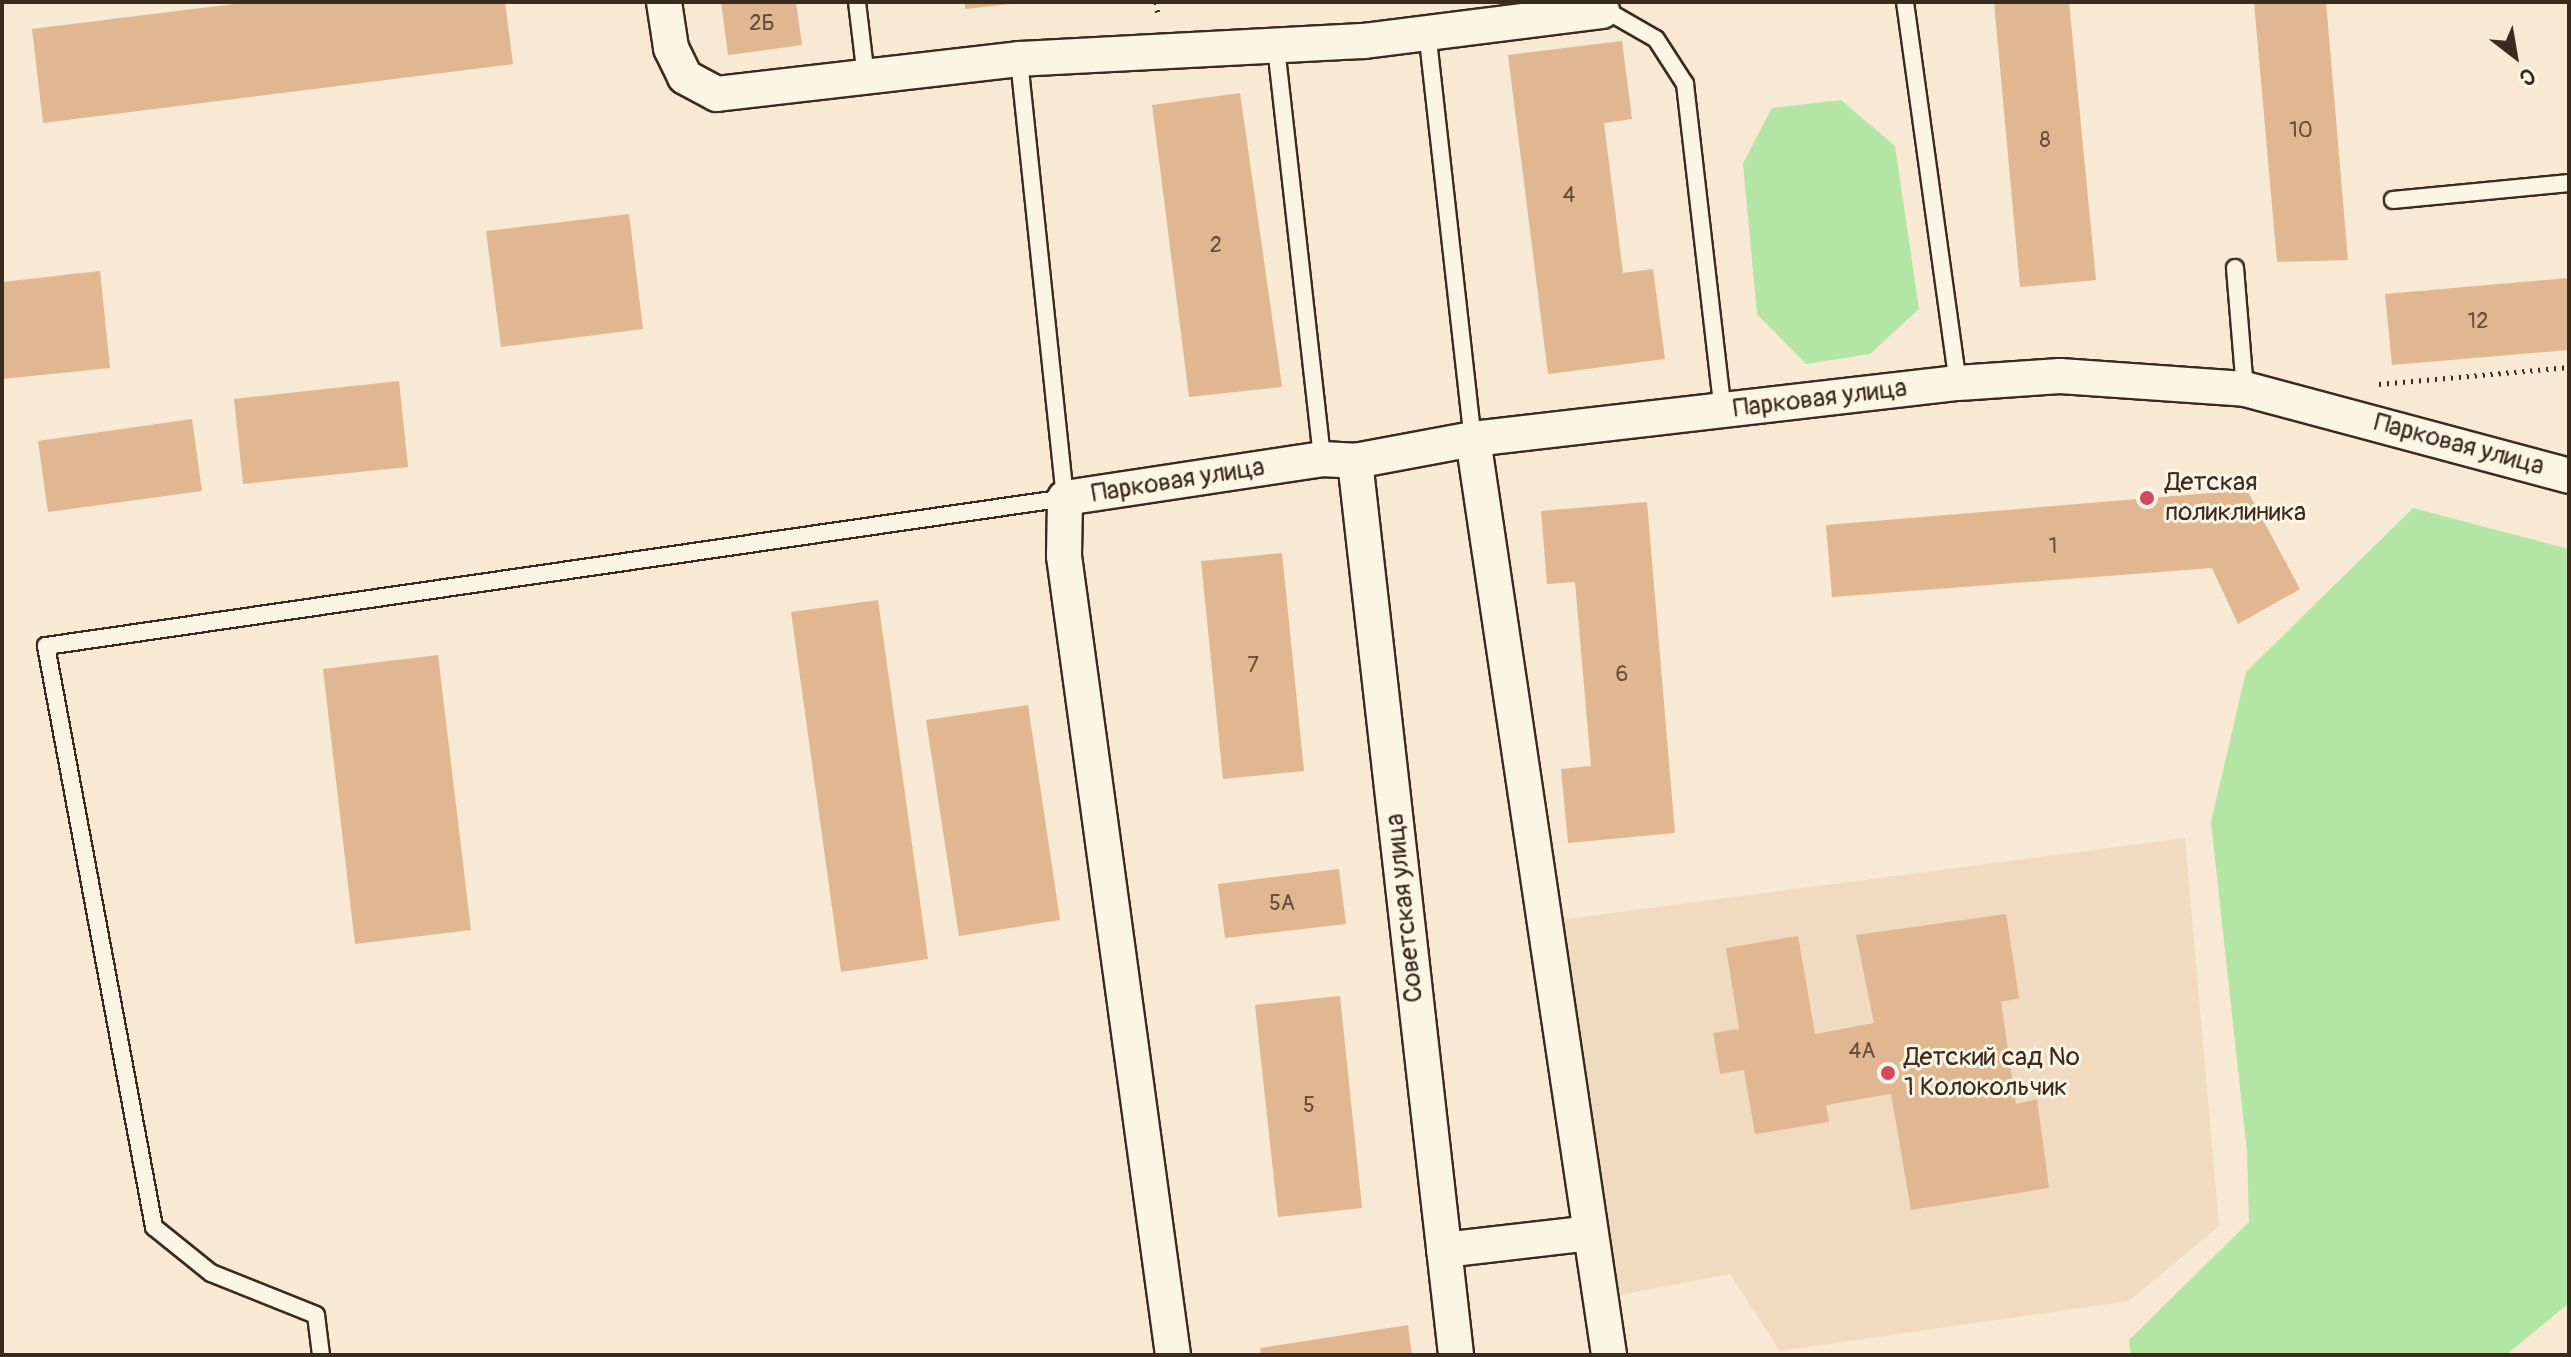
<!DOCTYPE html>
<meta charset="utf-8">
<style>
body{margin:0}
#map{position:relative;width:2571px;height:1357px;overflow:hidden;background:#f7e9d4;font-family:Pangolin,sans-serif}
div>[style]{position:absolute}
.built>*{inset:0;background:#f0dac0}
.green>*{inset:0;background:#b3e5a5}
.building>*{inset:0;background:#e1b792}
.path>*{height:5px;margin-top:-2.5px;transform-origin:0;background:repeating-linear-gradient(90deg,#3b2a1e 0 2px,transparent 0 8px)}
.roads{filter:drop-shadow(2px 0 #3b2a1e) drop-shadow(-2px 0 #3b2a1e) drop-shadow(0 2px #3b2a1e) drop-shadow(0 -2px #3b2a1e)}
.lane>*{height:16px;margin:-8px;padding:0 8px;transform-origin:8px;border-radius:8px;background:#fcf5e5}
.street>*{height:34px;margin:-17px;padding:0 17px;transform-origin:17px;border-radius:17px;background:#fcf5e5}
.dots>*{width:22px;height:22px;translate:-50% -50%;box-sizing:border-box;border:4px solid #fcf5e5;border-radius:50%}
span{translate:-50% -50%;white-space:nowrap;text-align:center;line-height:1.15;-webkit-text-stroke:6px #fcf5e5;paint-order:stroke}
.number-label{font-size:22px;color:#644d3b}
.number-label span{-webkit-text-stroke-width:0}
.street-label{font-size:26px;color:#3b2a1e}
.poi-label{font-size:26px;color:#3b2a1e}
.left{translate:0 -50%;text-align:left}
.frame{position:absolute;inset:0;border:4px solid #3b2a1e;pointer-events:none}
.north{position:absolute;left:2475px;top:16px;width:80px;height:80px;-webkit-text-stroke:6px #fcf5e5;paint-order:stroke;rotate:149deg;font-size:22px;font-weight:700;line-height:32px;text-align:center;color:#3b2a1e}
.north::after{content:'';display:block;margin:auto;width:28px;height:36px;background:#3b2a1e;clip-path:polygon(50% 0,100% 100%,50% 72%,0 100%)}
</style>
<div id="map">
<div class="built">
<i style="clip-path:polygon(2185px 838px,2219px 1226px,2129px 1301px,1780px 1351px,1730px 1274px,1598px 1299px,1551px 921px)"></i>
</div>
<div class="green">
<i style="clip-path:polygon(1841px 100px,1895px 146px,1919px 309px,1870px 354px,1806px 364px,1757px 314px,1743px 163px,1772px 108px)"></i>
<i style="clip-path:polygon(2413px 508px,2569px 549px,2569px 1303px,2506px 1355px,2131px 1355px,2129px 1340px,2249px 1222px,2247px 1152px,2211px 822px,2246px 672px)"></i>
</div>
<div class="building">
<i style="clip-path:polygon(250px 2px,505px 2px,513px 64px,43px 123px,32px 29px)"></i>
<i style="clip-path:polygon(721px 2px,796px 2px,802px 45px,728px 55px)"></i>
<i style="clip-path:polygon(965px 2px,1010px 2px,1011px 4px,965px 9px)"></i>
<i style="clip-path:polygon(1994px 2px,2069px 2px,2096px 280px,2020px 287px)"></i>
<i style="clip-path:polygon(2254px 2px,2326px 2px,2348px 260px,2277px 262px)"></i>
<i style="clip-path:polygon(1622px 41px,1632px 119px,1604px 123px,1623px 273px,1653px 269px,1665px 359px,1548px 374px,1508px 55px)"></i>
<i style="clip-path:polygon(1240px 93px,1282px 387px,1189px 397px,1152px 105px)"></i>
<i style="clip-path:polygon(629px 214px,643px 329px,501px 347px,486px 231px)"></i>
<i style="clip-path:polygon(100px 271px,110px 368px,2px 379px,2px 282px)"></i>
<i style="clip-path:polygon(2569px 278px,2569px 350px,2392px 365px,2385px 294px)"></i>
<i style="clip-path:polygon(399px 381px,408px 467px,243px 484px,234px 399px)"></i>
<i style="clip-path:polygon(192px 419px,202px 491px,48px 512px,38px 441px)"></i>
<i style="clip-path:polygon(2247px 490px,2300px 589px,2238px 624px,2212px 568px,1832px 597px,1826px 525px)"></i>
<i style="clip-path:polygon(1647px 502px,1675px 833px,1568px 843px,1561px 769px,1591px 766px,1575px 582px,1547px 584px,1541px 511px)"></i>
<i style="clip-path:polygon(1282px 553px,1304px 771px,1223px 779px,1201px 561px)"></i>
<i style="clip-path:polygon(878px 600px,928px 959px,841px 972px,791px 612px)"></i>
<i style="clip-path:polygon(438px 655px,471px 930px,355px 944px,323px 669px)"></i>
<i style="clip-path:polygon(1028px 705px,1060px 920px,959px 936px,926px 720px)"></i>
<i style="clip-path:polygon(1339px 869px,1346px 924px,1225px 938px,1218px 884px)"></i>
<i style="clip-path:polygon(2006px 914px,2019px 998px,2001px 1002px,2016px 1104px,2037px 1099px,2049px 1188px,1911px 1210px,1891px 1094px,1826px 1105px,1829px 1122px,1755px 1134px,1744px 1070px,1720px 1074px,1713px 1033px,1739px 1029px,1726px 948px,1798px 936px,1815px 1034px,1874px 1023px,1856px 935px)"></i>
<i style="clip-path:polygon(1340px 996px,1362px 1208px,1278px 1217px,1255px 1005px)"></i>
<i style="clip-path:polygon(1408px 1325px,1412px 1355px,1261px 1355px,1260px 1348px)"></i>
</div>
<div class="path">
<i style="left:1156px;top:2px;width:13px;rotate:81deg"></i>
<i style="left:2379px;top:384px;width:191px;rotate:-5.1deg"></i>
</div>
<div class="roads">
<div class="lane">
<i style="left:857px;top:2px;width:77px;rotate:83.2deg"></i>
<i style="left:1905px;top:2px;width:385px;rotate:82.1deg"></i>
<i style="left:1602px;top:8px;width:62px;rotate:29.9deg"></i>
<i style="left:1656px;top:39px;width:54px;rotate:57.2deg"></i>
<i style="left:1685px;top:84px;width:328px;rotate:83.4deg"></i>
<i style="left:1427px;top:31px;width:411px;rotate:83.6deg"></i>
<i style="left:1276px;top:47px;width:415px;rotate:83.6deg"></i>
<i style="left:2393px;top:200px;width:177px;rotate:-5.5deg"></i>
<i style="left:2235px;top:268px;width:121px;rotate:85.3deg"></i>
<i style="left:321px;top:1355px;width:40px;rotate:-97.1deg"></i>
<i style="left:316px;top:1315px;width:113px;rotate:-158.2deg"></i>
<i style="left:211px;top:1273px;width:73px;rotate:-141.1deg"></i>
<i style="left:154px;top:1227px;width:591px;rotate:-100.53deg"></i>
<i style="left:46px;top:646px;width:1030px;rotate:-8.26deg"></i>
<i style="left:1065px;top:498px;width:441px;rotate:-96deg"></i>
</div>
<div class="street">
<i style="left:664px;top:2px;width:47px;rotate:81.3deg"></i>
<i style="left:671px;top:48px;width:32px;rotate:64deg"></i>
<i style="left:685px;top:77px;width:36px;rotate:28deg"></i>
<i style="left:717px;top:94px;width:304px;rotate:-6.6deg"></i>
<i style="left:1019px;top:59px;width:345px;rotate:-3deg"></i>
<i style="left:1364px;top:41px;width:240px;rotate:-7.2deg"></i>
<i style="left:1473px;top:439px;width:926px;rotate:81.55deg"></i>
<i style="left:1355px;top:461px;width:900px;rotate:83.55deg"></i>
<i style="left:1444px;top:1250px;width:147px;rotate:-6.6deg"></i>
<i style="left:1173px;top:1355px;width:806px;rotate:-97.77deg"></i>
<i style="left:1064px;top:556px;width:58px;rotate:-89deg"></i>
<i style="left:1065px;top:498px;width:260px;rotate:-8.6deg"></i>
<i style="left:1322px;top:459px;width:33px;rotate:3deg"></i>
<i style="left:1355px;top:461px;width:120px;rotate:-10.6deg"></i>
<i style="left:1473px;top:439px;width:488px;rotate:-6.6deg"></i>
<i style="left:1958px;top:383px;width:102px;rotate:-3.9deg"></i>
<i style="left:2060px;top:376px;width:185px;rotate:4deg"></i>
<i style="left:2245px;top:389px;width:335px;rotate:15deg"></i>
</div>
</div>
<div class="dots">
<i style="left:2147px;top:498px;background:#d1495b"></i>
<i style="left:1888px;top:1073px;background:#d1495b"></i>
</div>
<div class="number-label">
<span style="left:762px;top:24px">2Б</span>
<span style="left:2301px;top:131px">10</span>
<span style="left:2045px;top:141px">8</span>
<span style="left:1569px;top:196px">4</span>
<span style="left:1216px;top:246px">2</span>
<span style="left:2478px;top:322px">12</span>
<span style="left:2053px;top:547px">1</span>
<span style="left:1253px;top:666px">7</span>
<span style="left:1622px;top:675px">6</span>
<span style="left:1282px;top:904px">5А</span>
<span style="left:1862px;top:1052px">4А</span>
<span style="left:1309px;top:1106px">5</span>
</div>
<div class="street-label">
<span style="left:1820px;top:399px;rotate:-7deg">Парковая улица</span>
<span style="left:2459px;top:445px;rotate:15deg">Парковая улица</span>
<span style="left:1178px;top:481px;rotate:-9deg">Парковая улица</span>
<span style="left:1405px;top:908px;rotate:-96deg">Советская улица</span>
</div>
<div class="poi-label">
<span class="left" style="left:2165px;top:498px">Детская<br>поликлиника</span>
<span class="left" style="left:1904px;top:1073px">Детский сад №<br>1 Колокольчик</span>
</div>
<div class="frame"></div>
<div class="north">С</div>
</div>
